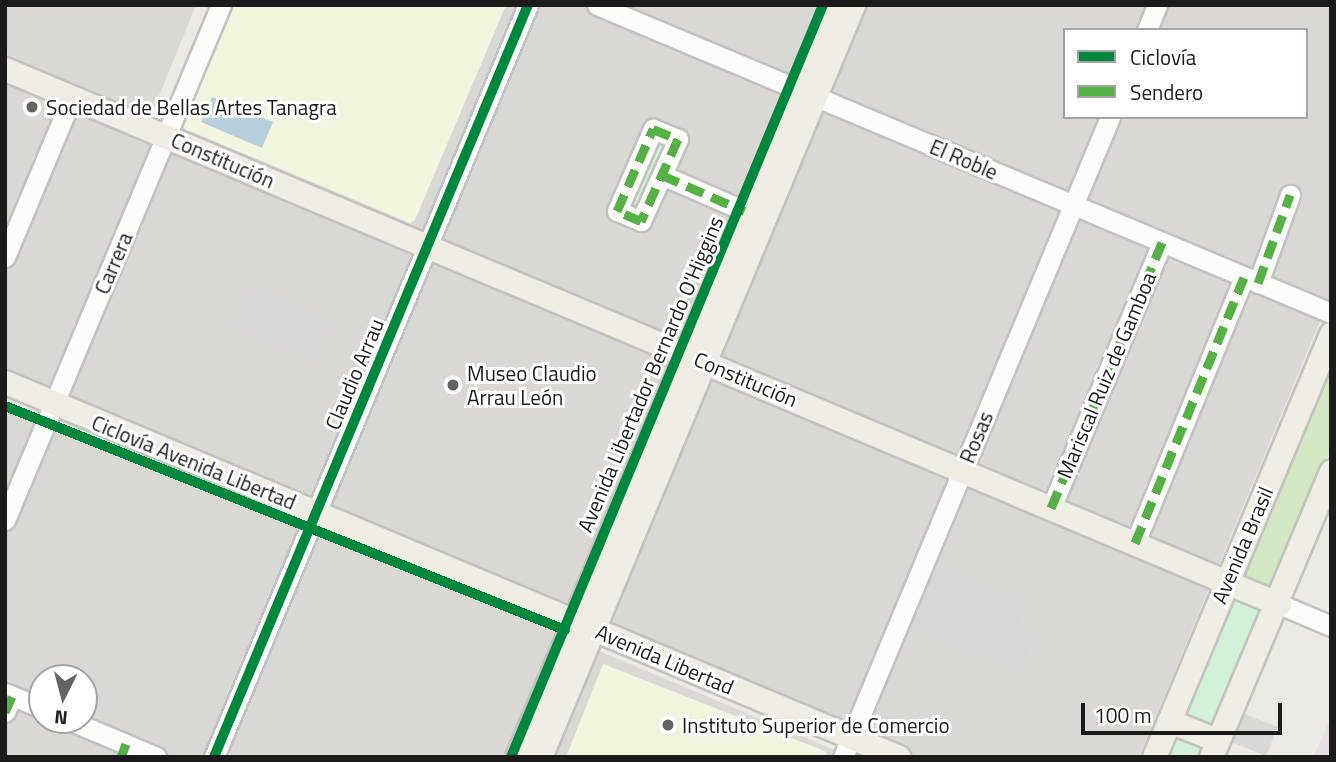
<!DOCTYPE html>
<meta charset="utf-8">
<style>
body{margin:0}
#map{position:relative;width:1336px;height:762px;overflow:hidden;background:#eae9e4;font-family:"Titillium Web",sans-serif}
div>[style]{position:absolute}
.residential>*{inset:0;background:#d9d8d5}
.industrial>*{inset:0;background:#e8dde2}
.education>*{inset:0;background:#f2f5dd}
.religious>*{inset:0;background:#d8d7d5}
.grass>*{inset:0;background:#d1e8c2}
.park>*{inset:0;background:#d1f1d6}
.parking>*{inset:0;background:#d8d8d6}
.water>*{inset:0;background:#b7d0de}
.roads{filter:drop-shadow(2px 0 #c2c2c0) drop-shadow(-2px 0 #c2c2c0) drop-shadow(0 2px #c2c2c0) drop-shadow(0 -2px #c2c2c0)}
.minor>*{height:19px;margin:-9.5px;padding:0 9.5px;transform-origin:9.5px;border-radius:9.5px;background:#fcfcfb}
.major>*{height:23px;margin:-11.5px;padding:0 11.5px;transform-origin:11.5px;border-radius:11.5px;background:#efece3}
.quiet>*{height:9px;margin-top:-4.5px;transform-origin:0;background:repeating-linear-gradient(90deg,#55b145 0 18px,transparent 0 27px)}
.cycleway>*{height:10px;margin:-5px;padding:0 5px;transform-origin:5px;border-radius:5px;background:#00873e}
.dots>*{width:19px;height:19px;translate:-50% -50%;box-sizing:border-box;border:4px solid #fff;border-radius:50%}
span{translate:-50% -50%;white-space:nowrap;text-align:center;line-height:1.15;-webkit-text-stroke:6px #fff;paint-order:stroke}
.poi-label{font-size:21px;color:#1b1b1b}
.left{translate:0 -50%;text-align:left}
.street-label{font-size:21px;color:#1b1b1b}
.frame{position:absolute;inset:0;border:7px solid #1b1b1b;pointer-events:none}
.legend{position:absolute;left:1063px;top:28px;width:245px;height:91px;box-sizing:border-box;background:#fff;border:2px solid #a4a4a4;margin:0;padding:9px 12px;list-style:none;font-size:21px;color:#1b1b1b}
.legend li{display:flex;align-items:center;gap:14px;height:35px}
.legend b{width:35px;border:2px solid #a4a4a4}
.north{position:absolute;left:28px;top:664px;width:70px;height:70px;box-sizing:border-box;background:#fff;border:2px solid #a4a4a4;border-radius:50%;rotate:186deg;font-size:19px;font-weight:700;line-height:28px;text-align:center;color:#1b1b1b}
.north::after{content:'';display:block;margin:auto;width:24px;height:32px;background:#636361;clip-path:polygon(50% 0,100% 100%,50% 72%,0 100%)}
.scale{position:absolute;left:1081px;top:703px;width:201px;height:32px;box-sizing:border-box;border:4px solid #1b1b1b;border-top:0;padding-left:9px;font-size:21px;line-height:24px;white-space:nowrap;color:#1b1b1b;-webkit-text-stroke:5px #fff;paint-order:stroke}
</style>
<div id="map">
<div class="residential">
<i style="clip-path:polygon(5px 5px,196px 5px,150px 118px,5px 54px)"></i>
<i style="clip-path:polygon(evenodd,222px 5px,1331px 5px,1331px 295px,1139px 757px,912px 757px,5px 375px,5px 78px,165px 143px,222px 5px,1065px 30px,1306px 30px,1306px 117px,1065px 117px,1065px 30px)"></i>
<i style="clip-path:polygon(evenodd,5px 401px,851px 757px,5px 757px,5px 401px,42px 678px,84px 678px,84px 720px,42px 720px,42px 678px)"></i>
</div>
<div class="industrial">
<i style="clip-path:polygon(1331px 718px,1331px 757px,1313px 757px)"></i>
</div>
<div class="education">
<i style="clip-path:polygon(229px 5px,506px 5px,415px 220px,410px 223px,185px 129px,180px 120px)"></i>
<i style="clip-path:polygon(603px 664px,827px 752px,825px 757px,566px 757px)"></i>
</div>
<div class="religious">
<i style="clip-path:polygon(924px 562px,1016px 599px,1013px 607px,1023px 611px,1016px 629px,1033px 636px,1020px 669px,900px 622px)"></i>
</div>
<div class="grass">
<i style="clip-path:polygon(1331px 350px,1331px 448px,1274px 591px,1237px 576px)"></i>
</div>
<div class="park">
<i style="clip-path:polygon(654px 133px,674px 141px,640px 219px,620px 210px)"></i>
<i style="clip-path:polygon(1233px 599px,1266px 611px,1204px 757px,1162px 757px)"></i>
</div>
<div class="parking">
<i style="clip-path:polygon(252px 288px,329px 321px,312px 359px,235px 325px)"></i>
<i style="clip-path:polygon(1240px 712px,1278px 727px,1266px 756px,1228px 741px)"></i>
</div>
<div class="water">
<i style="clip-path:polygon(212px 97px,273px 122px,262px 148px,201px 122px)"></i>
</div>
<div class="roads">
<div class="minor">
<i style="left:597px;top:5px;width:796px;rotate:22.76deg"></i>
<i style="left:1147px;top:30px;width:27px;rotate:-68deg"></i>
<i style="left:653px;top:129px;width:27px;rotate:22deg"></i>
<i style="left:678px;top:139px;width:90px;rotate:114.3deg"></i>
<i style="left:641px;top:221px;width:26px;rotate:-157deg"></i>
<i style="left:617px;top:211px;width:90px;rotate:-66.3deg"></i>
<i style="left:662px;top:175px;width:93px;rotate:23.5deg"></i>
<i style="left:5px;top:257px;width:173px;rotate:-67.3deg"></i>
<i style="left:1258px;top:283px;width:94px;rotate:-70deg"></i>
<i style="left:1051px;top:508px;width:288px;rotate:-67.3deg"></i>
<i style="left:5px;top:520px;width:558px;rotate:-67.25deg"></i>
<i style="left:1135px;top:543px;width:287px;rotate:-67.7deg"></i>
<i style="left:1279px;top:604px;width:56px;rotate:22.9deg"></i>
<i style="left:5px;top:693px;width:40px;rotate:22deg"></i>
<i style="left:5px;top:712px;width:17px;rotate:-66deg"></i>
<i style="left:69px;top:720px;width:95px;rotate:23deg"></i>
<i style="left:214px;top:757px;width:815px;rotate:-67.34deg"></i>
<i style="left:843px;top:757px;width:693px;rotate:-67.35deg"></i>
</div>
<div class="major">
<i style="left:5px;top:69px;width:1382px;rotate:22.78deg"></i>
<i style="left:5px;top:382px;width:969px;rotate:22.76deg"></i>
<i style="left:1169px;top:721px;width:52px;rotate:21.6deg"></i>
<i style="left:517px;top:757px;width:816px;rotate:-67.21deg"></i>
<i style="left:540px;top:757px;width:815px;rotate:-67.4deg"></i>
<i style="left:1154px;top:757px;width:459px;rotate:-67.3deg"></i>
<i style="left:1211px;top:757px;width:310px;rotate:-67.2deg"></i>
</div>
</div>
<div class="quiet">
<i style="left:653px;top:129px;width:27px;rotate:22deg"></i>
<i style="left:678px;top:139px;width:90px;rotate:114.3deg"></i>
<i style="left:641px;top:221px;width:26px;rotate:-157deg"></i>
<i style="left:617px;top:211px;width:90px;rotate:-66.3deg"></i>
<i style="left:662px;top:175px;width:90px;rotate:23.7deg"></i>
<i style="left:1258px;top:283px;width:94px;rotate:-70deg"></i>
<i style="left:1051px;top:508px;width:288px;rotate:-67.3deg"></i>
<i style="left:1135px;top:543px;width:287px;rotate:-67.7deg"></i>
<i style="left:5px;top:712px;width:17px;rotate:-66deg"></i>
<i style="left:121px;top:757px;width:14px;rotate:-69deg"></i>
</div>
<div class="cycleway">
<i style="left:5px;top:406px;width:603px;rotate:21.8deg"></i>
<i style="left:214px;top:757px;width:815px;rotate:-67.34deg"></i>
<i style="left:511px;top:757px;width:814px;rotate:-67.47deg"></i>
</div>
<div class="dots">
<i style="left:32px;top:107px;background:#636361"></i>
<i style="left:453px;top:385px;background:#636361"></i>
<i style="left:668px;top:725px;background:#636361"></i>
</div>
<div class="poi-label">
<span class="left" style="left:46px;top:107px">Sociedad de Bellas Artes Tanagra</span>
<span class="left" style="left:467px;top:385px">Museo Claudio<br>Arrau León</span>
<span class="left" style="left:682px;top:725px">Instituto Superior de Comercio</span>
</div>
<div class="street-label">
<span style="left:964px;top:159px;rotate:23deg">El Roble</span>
<span style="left:223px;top:160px;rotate:23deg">Constitución</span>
<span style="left:113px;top:263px;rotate:-67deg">Carrera</span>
<span style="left:354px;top:374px;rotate:-67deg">Claudio Arrau</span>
<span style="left:650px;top:374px;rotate:-67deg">Avenida Libertador Bernardo O'Higgins</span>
<span style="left:1106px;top:375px;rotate:-67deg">Mariscal Ruiz de Gamboa</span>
<span style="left:746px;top:379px;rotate:23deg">Constitución</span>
<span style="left:976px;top:437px;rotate:-67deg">Rosas</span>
<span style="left:194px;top:462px;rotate:22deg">Ciclovía Avenida Libertad</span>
<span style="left:1242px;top:545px;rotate:-67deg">Avenida Brasil</span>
<span style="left:665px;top:659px;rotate:23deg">Avenida Libertad</span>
</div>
<div class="frame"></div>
<ul class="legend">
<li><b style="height:9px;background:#00873e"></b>Ciclovía</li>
<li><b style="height:9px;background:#55b145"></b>Sendero</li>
</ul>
<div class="north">N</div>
<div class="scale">100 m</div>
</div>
